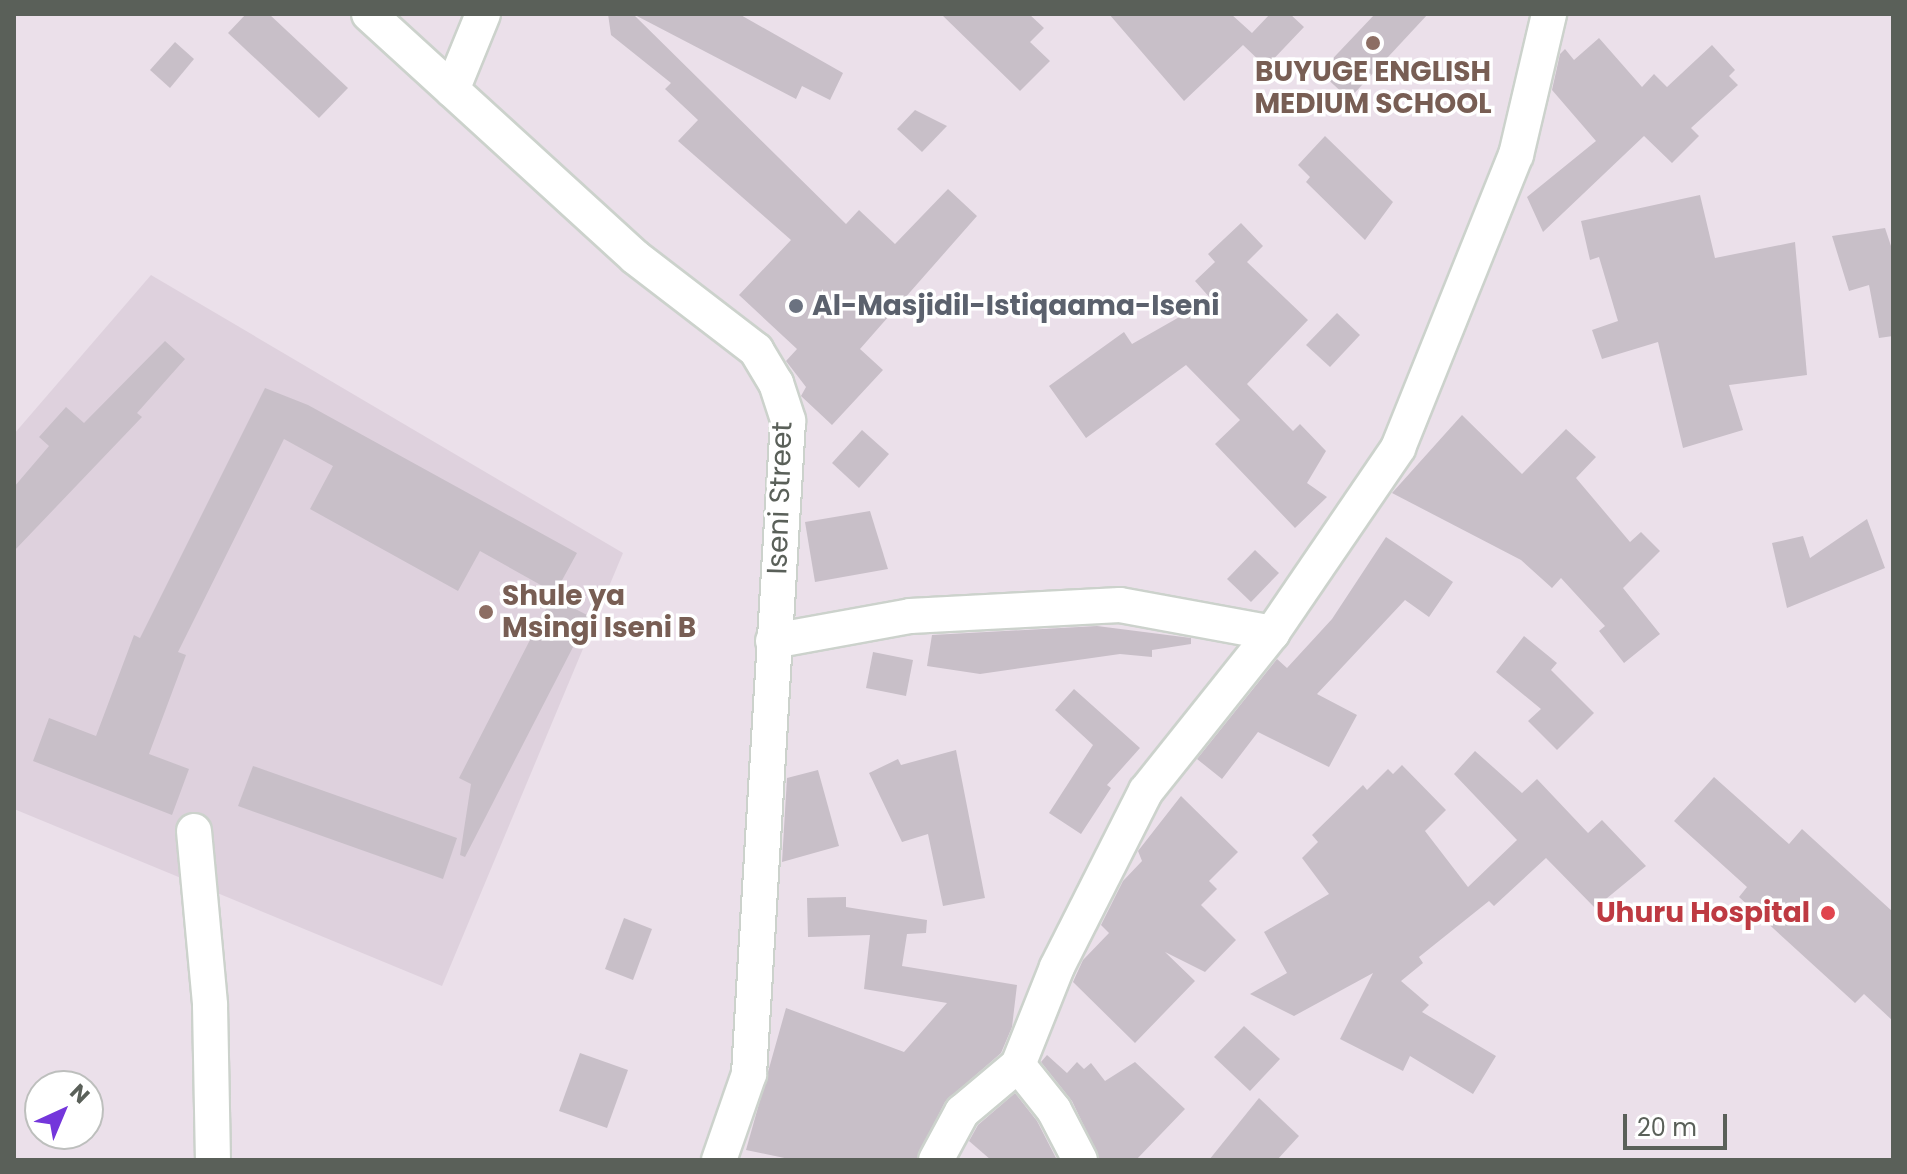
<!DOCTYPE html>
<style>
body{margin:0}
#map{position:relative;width:1907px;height:1174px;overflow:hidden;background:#ebe0ea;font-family:Poppins,sans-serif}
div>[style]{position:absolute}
.education>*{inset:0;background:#ded1dd}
.building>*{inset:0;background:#c8bfc8}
.roads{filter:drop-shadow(2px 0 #ccd2cc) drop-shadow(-2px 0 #ccd2cc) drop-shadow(0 2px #ccd2cc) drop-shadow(0 -2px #ccd2cc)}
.minor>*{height:34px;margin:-17px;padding:0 17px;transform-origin:17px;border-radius:17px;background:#fff}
.dots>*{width:22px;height:22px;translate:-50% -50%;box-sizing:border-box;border:4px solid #fff;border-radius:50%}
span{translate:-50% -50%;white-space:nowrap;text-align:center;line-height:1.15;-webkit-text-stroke:7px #fff;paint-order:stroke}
.education-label{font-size:28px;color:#785e54;font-weight:700}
.left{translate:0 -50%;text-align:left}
.worship-label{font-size:28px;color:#5b616d;font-weight:700}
.street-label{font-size:28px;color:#5a6059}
.health-label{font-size:28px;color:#be3a42;font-weight:700}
.right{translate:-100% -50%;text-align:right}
.frame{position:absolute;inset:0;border:16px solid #5a6059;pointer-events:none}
.north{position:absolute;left:24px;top:1070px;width:80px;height:80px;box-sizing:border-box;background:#fff;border:2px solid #bdbfbd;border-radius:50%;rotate:44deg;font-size:22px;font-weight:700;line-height:32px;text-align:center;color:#5a6059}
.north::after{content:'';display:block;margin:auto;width:28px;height:36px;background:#7436db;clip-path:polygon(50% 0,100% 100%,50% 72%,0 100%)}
.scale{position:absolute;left:1623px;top:1114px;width:104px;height:36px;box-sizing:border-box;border:4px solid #5a6059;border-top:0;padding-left:10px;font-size:24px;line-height:28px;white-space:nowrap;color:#5a6059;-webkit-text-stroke:6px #fff;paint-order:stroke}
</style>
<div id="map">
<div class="education">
<i style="clip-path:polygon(151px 275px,623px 553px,442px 986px,14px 809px,14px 434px)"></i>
</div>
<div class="building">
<i style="clip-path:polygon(246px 14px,269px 14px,348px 88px,319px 118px,228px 33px)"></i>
<i style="clip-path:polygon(608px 14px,633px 14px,846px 224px,859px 210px,895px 244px,948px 189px,977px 216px,860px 349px,883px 370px,832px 425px,801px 396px,806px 387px,786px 361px,797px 349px,739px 295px,791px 240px,678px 141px,698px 120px,665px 89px,671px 83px,611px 35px)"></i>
<i style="clip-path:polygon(633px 14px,739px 14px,843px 73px,830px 100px,802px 86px,796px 99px)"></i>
<i style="clip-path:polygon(941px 14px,1029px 14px,1044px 28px,1030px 42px,1050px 61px,1020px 91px)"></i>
<i style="clip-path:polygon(1109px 14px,1231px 14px,1252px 33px,1270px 14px,1290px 14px,1304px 27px,1266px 67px,1243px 45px,1184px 101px)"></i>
<i style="clip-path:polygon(1375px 14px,1428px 14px,1349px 99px,1320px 72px)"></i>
<i style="clip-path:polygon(1599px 38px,1642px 87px,1654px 74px,1667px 87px,1712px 45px,1735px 70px,1729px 76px,1738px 85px,1691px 128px,1699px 136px,1672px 163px,1644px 136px,1543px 232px,1527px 197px,1596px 141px,1552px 90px,1560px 54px,1565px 49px,1574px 60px)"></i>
<i style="clip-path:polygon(175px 42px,194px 59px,170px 88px,150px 70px)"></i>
<i style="clip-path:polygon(915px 110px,947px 126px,922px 152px,897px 129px)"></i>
<i style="clip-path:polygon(1325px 136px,1393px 202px,1365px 240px,1306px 182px,1310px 177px,1298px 165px)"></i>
<i style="clip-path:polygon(1700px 195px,1715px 258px,1795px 242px,1807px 375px,1729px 385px,1743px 430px,1683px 448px,1658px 342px,1602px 359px,1592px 330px,1618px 321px,1599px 257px,1590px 260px,1581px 221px)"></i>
<i style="clip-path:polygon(1241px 223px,1263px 246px,1247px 262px,1308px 320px,1247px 384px,1293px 431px,1300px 424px,1326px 451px,1307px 483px,1327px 497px,1295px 528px,1215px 444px,1240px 420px,1186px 365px,1086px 438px,1049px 386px,1124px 332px,1132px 344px,1211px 299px,1195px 281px,1215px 262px,1208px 254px)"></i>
<i style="clip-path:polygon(1885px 228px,1893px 252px,1893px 336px,1879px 338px,1869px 285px,1849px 291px,1832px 236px)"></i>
<i style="clip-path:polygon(1337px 313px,1360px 335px,1330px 367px,1306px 345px)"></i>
<i style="clip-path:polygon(165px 341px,185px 359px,137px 413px,142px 417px,14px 551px,14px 487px,49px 446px,39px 437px,66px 407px,84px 423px)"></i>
<i style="clip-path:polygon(265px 388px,308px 405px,577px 553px,555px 593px,480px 551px,458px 591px,310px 509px,333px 466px,284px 439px,178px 652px,186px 655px,149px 754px,189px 769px,172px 815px,33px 761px,49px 718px,96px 736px,134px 635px,140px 638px)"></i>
<i style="clip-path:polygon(1462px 415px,1522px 474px,1566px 429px,1596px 457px,1576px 478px,1630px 542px,1641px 532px,1660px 551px,1623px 588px,1660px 634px,1624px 663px,1599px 631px,1605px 626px,1561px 578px,1552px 588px,1521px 560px,1392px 493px)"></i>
<i style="clip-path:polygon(862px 430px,889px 454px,859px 488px,832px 463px)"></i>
<i style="clip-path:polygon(870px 511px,888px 569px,815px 582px,805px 522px)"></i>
<i style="clip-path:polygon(1867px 519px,1885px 568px,1787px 608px,1772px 543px,1803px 536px,1810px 558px)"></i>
<i style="clip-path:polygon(1386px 537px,1453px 582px,1429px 617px,1405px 600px,1317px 694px,1357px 715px,1329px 767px,1258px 732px,1222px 779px,1197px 759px,1277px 659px,1287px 668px,1332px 619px)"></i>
<i style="clip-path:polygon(1255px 550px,1279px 573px,1251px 602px,1227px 579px)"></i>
<i style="clip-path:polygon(552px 597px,589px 616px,465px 857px,460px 855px,471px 784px,459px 778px)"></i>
<i style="clip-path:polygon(1097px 626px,1191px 638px,1191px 644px,1152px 650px,1152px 657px,1120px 654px,980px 674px,927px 666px,932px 635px)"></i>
<i style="clip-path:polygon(1524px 636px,1557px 663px,1551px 670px,1594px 713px,1557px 750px,1528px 721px,1541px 709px,1496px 672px)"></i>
<i style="clip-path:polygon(873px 652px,913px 660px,906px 696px,866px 688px)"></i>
<i style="clip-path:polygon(1074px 689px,1140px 748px,1107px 785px,1111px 788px,1081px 834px,1049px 813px,1093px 745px,1055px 710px)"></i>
<i style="clip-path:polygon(956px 750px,985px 898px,943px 906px,928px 834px,902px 842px,869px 773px,898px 759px,901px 765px)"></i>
<i style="clip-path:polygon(1475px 751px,1522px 793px,1537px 779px,1588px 833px,1602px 820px,1646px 866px,1595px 908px,1546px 858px,1494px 906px,1489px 901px,1419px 957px,1423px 963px,1401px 981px,1429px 1005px,1422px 1012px,1496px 1056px,1473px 1094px,1410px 1056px,1403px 1071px,1340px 1039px,1373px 973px,1294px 1016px,1250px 994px,1287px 973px,1264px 932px,1329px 894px,1302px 858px,1318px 842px,1312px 835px,1363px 785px,1367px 790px,1388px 769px,1393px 774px,1402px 765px,1446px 810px,1425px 831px,1468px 887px,1517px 840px,1454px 774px)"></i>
<i style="clip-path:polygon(253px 766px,457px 838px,443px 879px,238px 806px)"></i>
<i style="clip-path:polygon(818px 770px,839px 846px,782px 862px,787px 778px)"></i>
<i style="clip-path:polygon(1714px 777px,1789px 844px,1802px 829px,1893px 912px,1893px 1021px,1864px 994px,1855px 1003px,1739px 897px,1747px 887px,1674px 821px)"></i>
<i style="clip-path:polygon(1181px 796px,1238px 852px,1209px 881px,1217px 889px,1201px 905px,1236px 940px,1205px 972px,1165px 952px,1195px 981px,1135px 1043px,1073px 982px,1083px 960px,1109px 933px,1101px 925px,1123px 881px,1142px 861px,1138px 851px)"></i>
<i style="clip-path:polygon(846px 897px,846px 907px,927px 920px,926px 933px,907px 934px,902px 966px,1017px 985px,1012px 1027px,1001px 1053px,945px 1102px,916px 1160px,794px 1160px,746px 1150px,786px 1008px,904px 1052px,947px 1003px,864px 989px,870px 935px,808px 937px,807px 898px)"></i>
<i style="clip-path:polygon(624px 918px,652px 929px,633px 980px,605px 969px)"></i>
<i style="clip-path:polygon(1244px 1026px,1280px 1059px,1250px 1091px,1214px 1057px)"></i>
<i style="clip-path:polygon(580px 1053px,628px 1070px,607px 1128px,559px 1111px)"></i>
<i style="clip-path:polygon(1047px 1055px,1067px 1073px,1077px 1062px,1084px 1069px,1091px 1063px,1105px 1081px,1135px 1062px,1185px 1109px,1136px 1160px,1100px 1160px,1072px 1101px,1041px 1062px)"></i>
<i style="clip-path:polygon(1015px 1093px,1037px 1121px,1057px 1160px,991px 1160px,969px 1141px,978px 1125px)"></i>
<i style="clip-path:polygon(1259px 1098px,1299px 1136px,1277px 1160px,1209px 1160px)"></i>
</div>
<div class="roads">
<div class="minor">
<i style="left:369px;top:14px;width:360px;rotate:42.4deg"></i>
<i style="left:635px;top:257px;width:153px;rotate:37.5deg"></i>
<i style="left:756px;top:350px;width:39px;rotate:59deg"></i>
<i style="left:776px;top:383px;width:40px;rotate:72deg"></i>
<i style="left:788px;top:421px;width:654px;rotate:93.42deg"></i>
<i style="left:749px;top:1074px;width:91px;rotate:109.2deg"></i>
<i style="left:452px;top:90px;width:82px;rotate:-67.8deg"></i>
<i style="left:773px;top:641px;width:139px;rotate:-10.3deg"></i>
<i style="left:910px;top:616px;width:210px;rotate:-3deg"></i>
<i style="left:1120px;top:605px;width:155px;rotate:10.4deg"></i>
<i style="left:194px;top:831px;width:175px;rotate:84.7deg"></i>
<i style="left:210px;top:1005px;width:155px;rotate:88.9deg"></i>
<i style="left:936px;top:1160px;width:55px;rotate:-61.6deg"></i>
<i style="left:962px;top:1112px;width:73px;rotate:-40deg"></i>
<i style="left:1080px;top:1160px;width:56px;rotate:-117.5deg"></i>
<i style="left:1054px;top:1110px;width:58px;rotate:-128.7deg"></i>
<i style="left:1018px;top:1065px;width:105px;rotate:-68.3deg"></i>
<i style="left:1057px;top:967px;width:197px;rotate:-63.2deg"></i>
<i style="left:1146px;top:791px;width:202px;rotate:-51.4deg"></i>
<i style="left:1272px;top:633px;width:224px;rotate:-55.7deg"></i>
<i style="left:1398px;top:448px;width:316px;rotate:-68.1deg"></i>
<i style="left:1516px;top:155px;width:145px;rotate:-76.8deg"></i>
</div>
</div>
<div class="dots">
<i style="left:1373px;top:43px;background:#8d6e63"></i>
<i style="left:796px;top:306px;background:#6b7280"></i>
<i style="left:486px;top:612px;background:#8d6e63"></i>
<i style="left:1828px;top:913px;background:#e0444e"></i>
</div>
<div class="education-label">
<span style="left:1373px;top:88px">BUYUGE ENGLISH<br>MEDIUM SCHOOL</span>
<span class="left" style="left:502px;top:612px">Shule ya<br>Msingi Iseni B</span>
</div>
<div class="worship-label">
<span class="left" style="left:812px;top:306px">Al-Masjidil-Istiqaama-Iseni</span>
</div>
<div class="street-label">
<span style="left:780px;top:498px;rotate:-88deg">Iseni Street</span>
</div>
<div class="health-label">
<span class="right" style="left:1810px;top:913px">Uhuru Hospital</span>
</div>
<div class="frame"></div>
<div class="north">N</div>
<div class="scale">20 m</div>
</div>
